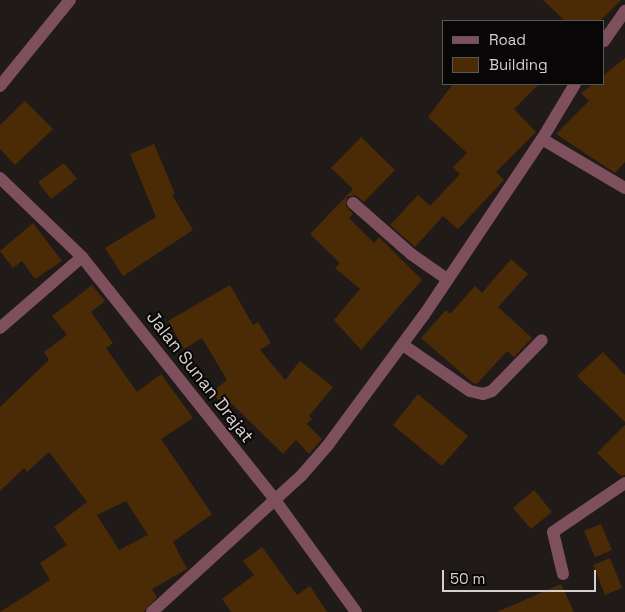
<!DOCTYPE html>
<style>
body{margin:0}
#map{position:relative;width:625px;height:612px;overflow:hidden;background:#201a19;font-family:"Space Grotesk",sans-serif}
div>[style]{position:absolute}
.building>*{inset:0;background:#4b2b06}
.minor>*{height:12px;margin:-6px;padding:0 6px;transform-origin:6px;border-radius:6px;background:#7e4f5c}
span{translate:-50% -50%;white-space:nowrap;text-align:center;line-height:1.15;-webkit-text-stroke:4px #080606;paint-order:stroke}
.street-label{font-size:18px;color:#d6d1d0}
.legend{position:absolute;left:442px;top:20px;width:162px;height:65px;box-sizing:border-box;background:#080606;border:1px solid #5a5757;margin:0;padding:6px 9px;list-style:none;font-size:15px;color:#d6d1d0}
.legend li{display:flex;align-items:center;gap:10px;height:25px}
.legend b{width:25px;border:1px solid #5a5757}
.scale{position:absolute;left:442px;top:570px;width:154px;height:22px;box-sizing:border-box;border:2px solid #d6d1d0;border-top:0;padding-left:6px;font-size:15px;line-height:18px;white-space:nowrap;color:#d6d1d0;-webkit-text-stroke:4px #080606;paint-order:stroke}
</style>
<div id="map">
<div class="building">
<i style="clip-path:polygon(543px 0,621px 0,600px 21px,565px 21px)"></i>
<i style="clip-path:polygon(625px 58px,625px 162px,615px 173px,556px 134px,589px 101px,581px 93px,593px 84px,604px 84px,604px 75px)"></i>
<i style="clip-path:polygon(453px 84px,539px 84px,514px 109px,536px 132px,496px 172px,504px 180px,458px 229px,443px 216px,415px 247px,390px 225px,418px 195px,430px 206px,460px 174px,453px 167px,467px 153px,428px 117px)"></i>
<i style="clip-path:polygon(25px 101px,53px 129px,15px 165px,0 149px,0 125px)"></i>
<i style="clip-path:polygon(361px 137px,395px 170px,364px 202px,355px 195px,347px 197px,346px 206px,353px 214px,349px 218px,374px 243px,379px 237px,422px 280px,361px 350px,334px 320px,360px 289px,335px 268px,340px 263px,310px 234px,353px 189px,331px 168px)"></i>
<i style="clip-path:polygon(154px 144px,175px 194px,172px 195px,193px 230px,123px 276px,105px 248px,156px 217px,130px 154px)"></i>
<i style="clip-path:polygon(64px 163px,77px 179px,51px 199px,38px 182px)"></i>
<i style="clip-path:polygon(33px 223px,62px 261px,35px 279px,22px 261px,13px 268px,0 251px)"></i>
<i style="clip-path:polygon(511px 259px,528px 274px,498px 307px,532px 338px,514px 357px,507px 351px,477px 384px,473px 383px,421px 338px,446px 310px,450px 314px,475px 286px,482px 293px)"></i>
<i style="clip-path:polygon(evenodd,92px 285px,105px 301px,91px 312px,113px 343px,106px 348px,137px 392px,161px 374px,193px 418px,161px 439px,212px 514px,173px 542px,187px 569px,152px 589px,157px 597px,144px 612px,0 612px,50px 580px,40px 563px,67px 545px,54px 527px,87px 502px,49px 452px,27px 472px,24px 468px,0 491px,0 407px,49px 360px,44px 352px,67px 335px,52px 316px,92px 285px,126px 501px,148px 535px,119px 550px,97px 515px,126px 501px)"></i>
<i style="clip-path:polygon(230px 285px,253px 325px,258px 322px,271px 343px,260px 350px,285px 380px,300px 361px,333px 387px,309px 416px,312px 419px,307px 424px,322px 439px,309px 454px,296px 440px,283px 454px,232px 404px,226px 409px,212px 392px,227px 380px,202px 338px,184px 349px,168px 321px)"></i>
<i style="clip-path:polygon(603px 352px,625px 375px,625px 422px,577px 376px)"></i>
<i style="clip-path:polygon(418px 394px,468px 436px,442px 466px,393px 425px)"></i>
<i style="clip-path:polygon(625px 425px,625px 475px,621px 476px,597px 453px)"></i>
<i style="clip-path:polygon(534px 490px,552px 512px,531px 529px,513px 508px)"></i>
<i style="clip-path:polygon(601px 524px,612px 550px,595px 557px,584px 531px)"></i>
<i style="clip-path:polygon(262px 547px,297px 595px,310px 586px,327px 612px,231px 612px,222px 599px,254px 575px,243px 561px)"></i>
<i style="clip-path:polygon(610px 558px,622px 588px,605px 595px,593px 565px)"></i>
<i style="clip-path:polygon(561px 584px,574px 612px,497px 612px)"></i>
</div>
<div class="minor">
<i style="left:604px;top:41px;width:37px;rotate:-55deg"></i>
<i style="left:0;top:86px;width:111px;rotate:-50.9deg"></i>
<i style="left:542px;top:139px;width:96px;rotate:30.6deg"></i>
<i style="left:0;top:178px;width:114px;rotate:43.9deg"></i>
<i style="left:82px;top:257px;width:310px;rotate:51.5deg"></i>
<i style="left:275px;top:500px;width:138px;rotate:54.1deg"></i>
<i style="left:353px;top:203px;width:77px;rotate:41.3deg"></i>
<i style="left:411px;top:254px;width:44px;rotate:34.8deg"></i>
<i style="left:0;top:328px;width:108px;rotate:-40.9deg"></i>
<i style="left:403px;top:345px;width:81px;rotate:34.5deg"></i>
<i style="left:470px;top:391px;width:13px;rotate:13deg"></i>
<i style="left:483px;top:394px;width:9px;rotate:-18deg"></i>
<i style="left:492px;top:391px;width:71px;rotate:-45.6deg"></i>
<i style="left:563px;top:574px;width:43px;rotate:-103.4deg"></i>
<i style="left:553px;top:532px;width:87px;rotate:-34.2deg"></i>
<i style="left:152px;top:612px;width:202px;rotate:-42.4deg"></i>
<i style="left:301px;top:476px;width:41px;rotate:-48.9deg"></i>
<i style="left:328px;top:445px;width:162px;rotate:-53.6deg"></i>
<i style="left:424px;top:315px;width:212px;rotate:-56.2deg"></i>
<i style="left:542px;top:139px;width:64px;rotate:-59deg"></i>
</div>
<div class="street-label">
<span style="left:200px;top:377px;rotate:52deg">Jalan Sunan Drajat</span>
</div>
<ul class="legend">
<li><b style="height:6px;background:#7e4f5c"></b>Road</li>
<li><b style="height:14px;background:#4b2b06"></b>Building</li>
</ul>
<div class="scale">50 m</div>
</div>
